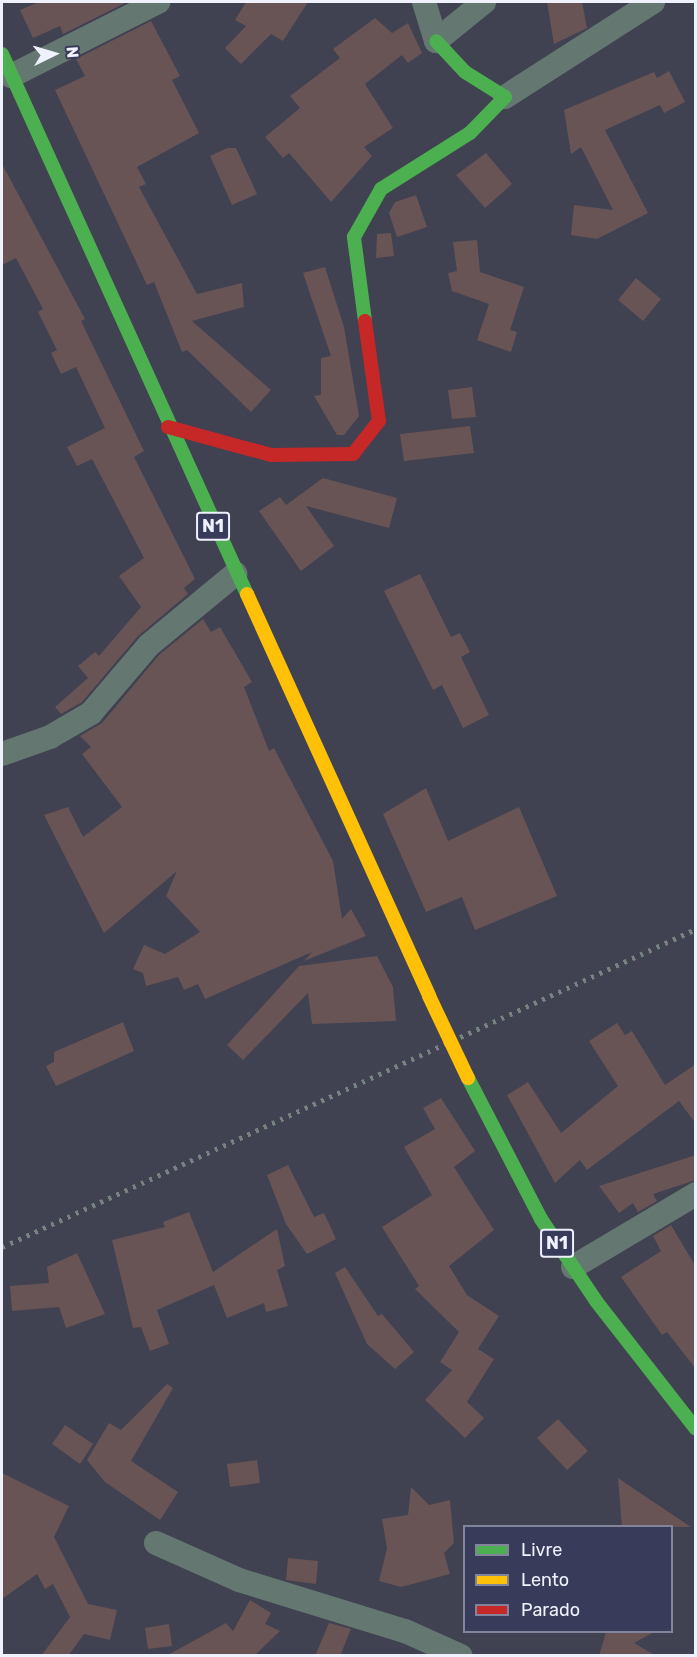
<!DOCTYPE html>
<style>
body{margin:0}
#map{position:relative;width:697px;height:1657px;overflow:hidden;background:#404151;font-family:Rubik,sans-serif}
div>[style]{position:absolute}
.building>*{inset:0;background:#685455}
.street>*{height:24px;margin:-12px;padding:0 12px;transform-origin:12px;border-radius:12px;background:#647871}
.fast>*{height:14px;margin:-7px;padding:0 7px;transform-origin:7px;border-radius:7px;background:#4caf50}
.slow>*{height:14px;margin:-7px;padding:0 7px;transform-origin:7px;border-radius:7px;background:#ffc107}
.jam>*{height:14px;margin:-7px;padding:0 7px;transform-origin:7px;border-radius:7px;background:#c62828}
.rail>*{height:4.5px;margin-top:-2.25px;transform-origin:0;background:repeating-linear-gradient(90deg,#768381 0 3px,transparent 0 9px)}
.slow-bridge>*{height:14px;margin:-7px;padding:0 7px;transform-origin:7px;border-radius:7px;background:#ffc107}
span{translate:-50% -50%;white-space:nowrap;text-align:center;line-height:1.15;-webkit-text-stroke:5px #383b59;paint-order:stroke}
.shield-label span{padding:2px 4px;background:#383b59;border:2px solid;border-radius:4px;-webkit-text-stroke-width:0}
.shield-label{font-size:18px;color:#eff1fc;font-weight:700}
.frame{position:absolute;inset:0;border:3px solid #eff1fc;pointer-events:none}
.legend{position:absolute;left:463px;top:1525px;width:210px;height:108px;box-sizing:border-box;background:#383b59;border:2px solid #81849a;margin:0;padding:8px 10px;list-style:none;font-size:18px;color:#eff1fc}
.legend li{display:flex;align-items:center;gap:12px;height:30px}
.legend b{width:30px;border:2px solid #81849a}
.north{position:absolute;left:24px;top:24px;width:60px;height:60px;-webkit-text-stroke:4px #383b59;paint-order:stroke;rotate:85deg;font-size:16px;font-weight:700;line-height:24px;text-align:center;color:#eff1fc}
.north::after{content:'';display:block;margin:auto;width:21px;height:27px;background:#eff1fc;clip-path:polygon(50% 0,100% 100%,50% 72%,0 100%)}
</style>
<div id="map">
<div class="building">
<i style="clip-path:polygon(39px 2px,127px 2px,63px 34px,60px 26px,33px 38px,20px 10px)"></i>
<i style="clip-path:polygon(246px 2px,308px 2px,283px 41px,271px 34px,241px 64px,225px 48px,246px 26px,235px 20px)"></i>
<i style="clip-path:polygon(547px 2px,582px 2px,587px 28px,554px 44px)"></i>
<i style="clip-path:polygon(375px 18px,392px 33px,408px 23px,422px 53px,408px 63px,402px 55px,365px 84px,393px 128px,364px 147px,372px 156px,331px 202px,289px 153px,283px 158px,265px 137px,300px 108px,290px 96px,340px 58px,333px 49px)"></i>
<i style="clip-path:polygon(151px 21px,180px 76px,172px 80px,199px 133px,137px 167px,146px 184px,139px 187px,197px 294px,242px 283px,244px 307px,192px 321px,271px 390px,251px 412px,187px 350px,182px 352px,154px 282px,147px 285px,55px 90px,85px 76px,76px 59px)"></i>
<i style="clip-path:polygon(669px 71px,685px 102px,664px 113px,660px 105px,605px 130px,648px 213px,597px 239px,571px 235px,574px 205px,613px 210px,581px 147px,571px 154px,564px 110px,654px 72px,657px 78px)"></i>
<i style="clip-path:polygon(227px 148px,236px 148px,257px 194px,232px 205px,210px 156px)"></i>
<i style="clip-path:polygon(486px 153px,512px 184px,485px 208px,456px 175px)"></i>
<i style="clip-path:polygon(2px 164px,85px 319px,81px 321px,144px 451px,134px 457px,195px 579px,184px 588px,188px 594px,138px 636px,82px 702px,61px 714px,55px 707px,88px 678px,78px 666px,95px 652px,99px 656px,141px 607px,119px 576px,144px 558px,92px 459px,77px 466px,67px 447px,105px 428px,76px 367px,61px 374px,51px 353px,57px 350px,38px 312px,43px 309px,16px 258px,2px 265px)"></i>
<i style="clip-path:polygon(416px 195px,427px 227px,397px 237px,389px 213px,395px 202px)"></i>
<i style="clip-path:polygon(391px 233px,394px 256px,376px 258px,377px 234px)"></i>
<i style="clip-path:polygon(477px 240px,480px 272px,524px 287px,510px 330px,517px 332px,511px 352px,477px 340px,489px 304px,452px 291px,448px 273px,457px 271px,453px 242px)"></i>
<i style="clip-path:polygon(325px 267px,344px 327px,359px 416px,344px 435px,337px 435px,314px 396px,321px 395px,321px 358px,331px 356px,303px 273px)"></i>
<i style="clip-path:polygon(636px 278px,661px 299px,643px 321px,618px 300px)"></i>
<i style="clip-path:polygon(472px 387px,476px 417px,452px 419px,448px 390px)"></i>
<i style="clip-path:polygon(470px 426px,474px 453px,404px 461px,400px 434px)"></i>
<i style="clip-path:polygon(323px 478px,397px 498px,389px 528px,306px 506px,334px 546px,301px 571px,259px 511px,280px 497px,286px 505px)"></i>
<i style="clip-path:polygon(420px 574px,451px 637px,460px 633px,470px 652px,461px 657px,489px 715px,463px 728px,442px 685px,433px 690px,384px 591px)"></i>
<i style="clip-path:polygon(203px 619px,211px 632px,220px 627px,252px 682px,244px 687px,269px 751px,274px 748px,333px 861px,342px 919px,351px 909px,366px 936px,304px 961px,312px 952px,205px 999px,198px 984px,184px 990px,178px 977px,146px 986px,143px 973px,133px 969px,144px 945px,165px 954px,200px 932px,166px 896px,177px 871px,104px 933px,44px 815px,68px 807px,83px 837px,122px 807px,82px 754px,91px 747px,80px 736px,102px 723px,159px 655px)"></i>
<i style="clip-path:polygon(426px 788px,448px 841px,519px 807px,557px 896px,475px 930px,462px 897px,426px 912px,383px 814px)"></i>
<i style="clip-path:polygon(377px 956px,393px 987px,396px 1021px,312px 1024px,308px 993px,243px 1060px,227px 1045px,299px 966px)"></i>
<i style="clip-path:polygon(123px 1022px,134px 1051px,56px 1086px,46px 1066px,54px 1062px,54px 1052px)"></i>
<i style="clip-path:polygon(617px 1023px,625px 1035px,632px 1031px,665px 1085px,696px 1064px,696px 1124px,679px 1101px,587px 1170px,580px 1160px,555px 1183px,507px 1095px,528px 1082px,561px 1133px,618px 1086px,589px 1041px)"></i>
<i style="clip-path:polygon(441px 1098px,475px 1151px,454px 1167px,494px 1230px,449px 1266px,467px 1295px,499px 1316px,478px 1349px,494px 1359px,467px 1402px,484px 1418px,465px 1438px,425px 1400px,452px 1370px,440px 1362px,459px 1332px,415px 1289px,419px 1286px,382px 1227px,432px 1195px,404px 1147px,435px 1129px,423px 1108px)"></i>
<i style="clip-path:polygon(696px 1155px,696px 1180px,653px 1194px,657px 1201px,638px 1212px,633px 1203px,619px 1213px,599px 1186px)"></i>
<i style="clip-path:polygon(288px 1165px,314px 1217px,324px 1213px,336px 1239px,307px 1254px,286px 1224px,267px 1175px)"></i>
<i style="clip-path:polygon(189px 1212px,213px 1272px,277px 1229px,285px 1266px,277px 1270px,288px 1306px,266px 1312px,264px 1303px,227px 1318px,214px 1285px,157px 1310px,169px 1344px,150px 1351px,141px 1327px,133px 1328px,112px 1240px,165px 1227px,163px 1222px)"></i>
<i style="clip-path:polygon(671px 1225px,696px 1267px,696px 1369px,667px 1332px,662px 1335px,621px 1277px,661px 1251px,653px 1236px)"></i>
<i style="clip-path:polygon(77px 1253px,105px 1314px,66px 1328px,59px 1307px,12px 1311px,10px 1286px,49px 1283px,47px 1267px)"></i>
<i style="clip-path:polygon(345px 1267px,378px 1316px,382px 1314px,414px 1352px,395px 1369px,367px 1344px,335px 1273px)"></i>
<i style="clip-path:polygon(167px 1384px,173px 1388px,131px 1461px,178px 1492px,160px 1520px,105px 1482px,87px 1460px,109px 1423px,121px 1430px)"></i>
<i style="clip-path:polygon(558px 1419px,588px 1451px,567px 1470px,537px 1438px)"></i>
<i style="clip-path:polygon(65px 1425px,93px 1444px,80px 1464px,52px 1444px)"></i>
<i style="clip-path:polygon(257px 1460px,260px 1483px,230px 1487px,227px 1464px)"></i>
<i style="clip-path:polygon(2px 1473px,69px 1506px,54px 1537px,88px 1604px,117px 1610px,110px 1640px,84px 1634px,68px 1656px,41px 1656px,70px 1617px,53px 1584px,45px 1589px,37px 1574px,2px 1599px)"></i>
<i style="clip-path:polygon(618px 1478px,691px 1527px,622px 1527px)"></i>
<i style="clip-path:polygon(411px 1487px,429px 1505px,450px 1500px,454px 1543px,444px 1553px,450px 1574px,401px 1587px,379px 1581px,387px 1548px,382px 1519px,408px 1515px)"></i>
<i style="clip-path:polygon(288px 1558px,318px 1561px,316px 1584px,286px 1580px)"></i>
<i style="clip-path:polygon(250px 1600px,271px 1613px,265px 1624px,280px 1631px,254px 1656px,166px 1656px,226px 1623px,233px 1631px)"></i>
<i style="clip-path:polygon(329px 1623px,351px 1629px,340px 1656px,315px 1656px)"></i>
<i style="clip-path:polygon(169px 1624px,172px 1646px,148px 1649px,145px 1628px)"></i>
<i style="clip-path:polygon(606px 1632px,654px 1632px,634px 1643px,656px 1656px,599px 1656px)"></i>
</div>
<div class="street">
<i style="left:424px;top:2px;width:41px;rotate:72.9deg"></i>
<i style="left:436px;top:41px;width:62px;rotate:-39.1deg"></i>
<i style="left:11px;top:76px;width:165px;rotate:-26.7deg"></i>
<i style="left:505px;top:97px;width:176px;rotate:-32.7deg"></i>
<i style="left:2px;top:754px;width:51px;rotate:-19.5deg"></i>
<i style="left:50px;top:737px;width:48px;rotate:-30.3deg"></i>
<i style="left:91px;top:713px;width:89px;rotate:-49.5deg"></i>
<i style="left:149px;top:645px;width:112px;rotate:-39.5deg"></i>
<i style="left:573px;top:1267px;width:143px;rotate:-30.7deg"></i>
<i style="left:156px;top:1543px;width:91px;rotate:24deg"></i>
<i style="left:239px;top:1580px;width:174px;rotate:17.1deg"></i>
<i style="left:405px;top:1631px;width:61px;rotate:24.1deg"></i>
</div>
<div class="fast">
<i style="left:2px;top:54px;width:593px;rotate:65.6deg"></i>
<i style="left:365px;top:321px;width:85px;rotate:-97.5deg"></i>
<i style="left:354px;top:237px;width:55px;rotate:-60.6deg"></i>
<i style="left:381px;top:189px;width:105px;rotate:-32.2deg"></i>
<i style="left:470px;top:133px;width:50px;rotate:-45.8deg"></i>
<i style="left:505px;top:97px;width:47px;rotate:-148deg"></i>
<i style="left:465px;top:72px;width:42px;rotate:-133.1deg"></i>
<i style="left:468px;top:1078px;width:159px;rotate:62.6deg"></i>
<i style="left:541px;top:1219px;width:99px;rotate:56.1deg"></i>
<i style="left:596px;top:1301px;width:162px;rotate:52deg"></i>
</div>
<div class="slow">
<i style="left:247px;top:594px;width:441px;rotate:65.6deg"></i>
</div>
<div class="jam">
<i style="left:168px;top:427px;width:107px;rotate:15.2deg"></i>
<i style="left:271px;top:455px;width:82px;rotate:-0.7deg"></i>
<i style="left:353px;top:454px;width:42px;rotate:-51.8deg"></i>
<i style="left:379px;top:421px;width:101px;rotate:-98deg"></i>
</div>
<div class="rail">
<i style="left:2px;top:1247px;width:763px;rotate:-24.62deg"></i>
</div>
<div class="slow-bridge">
<i style="left:429px;top:996px;width:91px;rotate:64.6deg"></i>
</div>
<div class="shield-label">
<span style="left:213px;top:526px">N1</span>
<span style="left:557px;top:1243px">N1</span>
</div>
<div class="frame"></div>
<ul class="legend">
<li><b style="height:8px;background:#4caf50"></b>Livre</li>
<li><b style="height:8px;background:#ffc107"></b>Lento</li>
<li><b style="height:8px;background:#c62828"></b>Parado</li>
</ul>
<div class="north">N</div>
</div>
